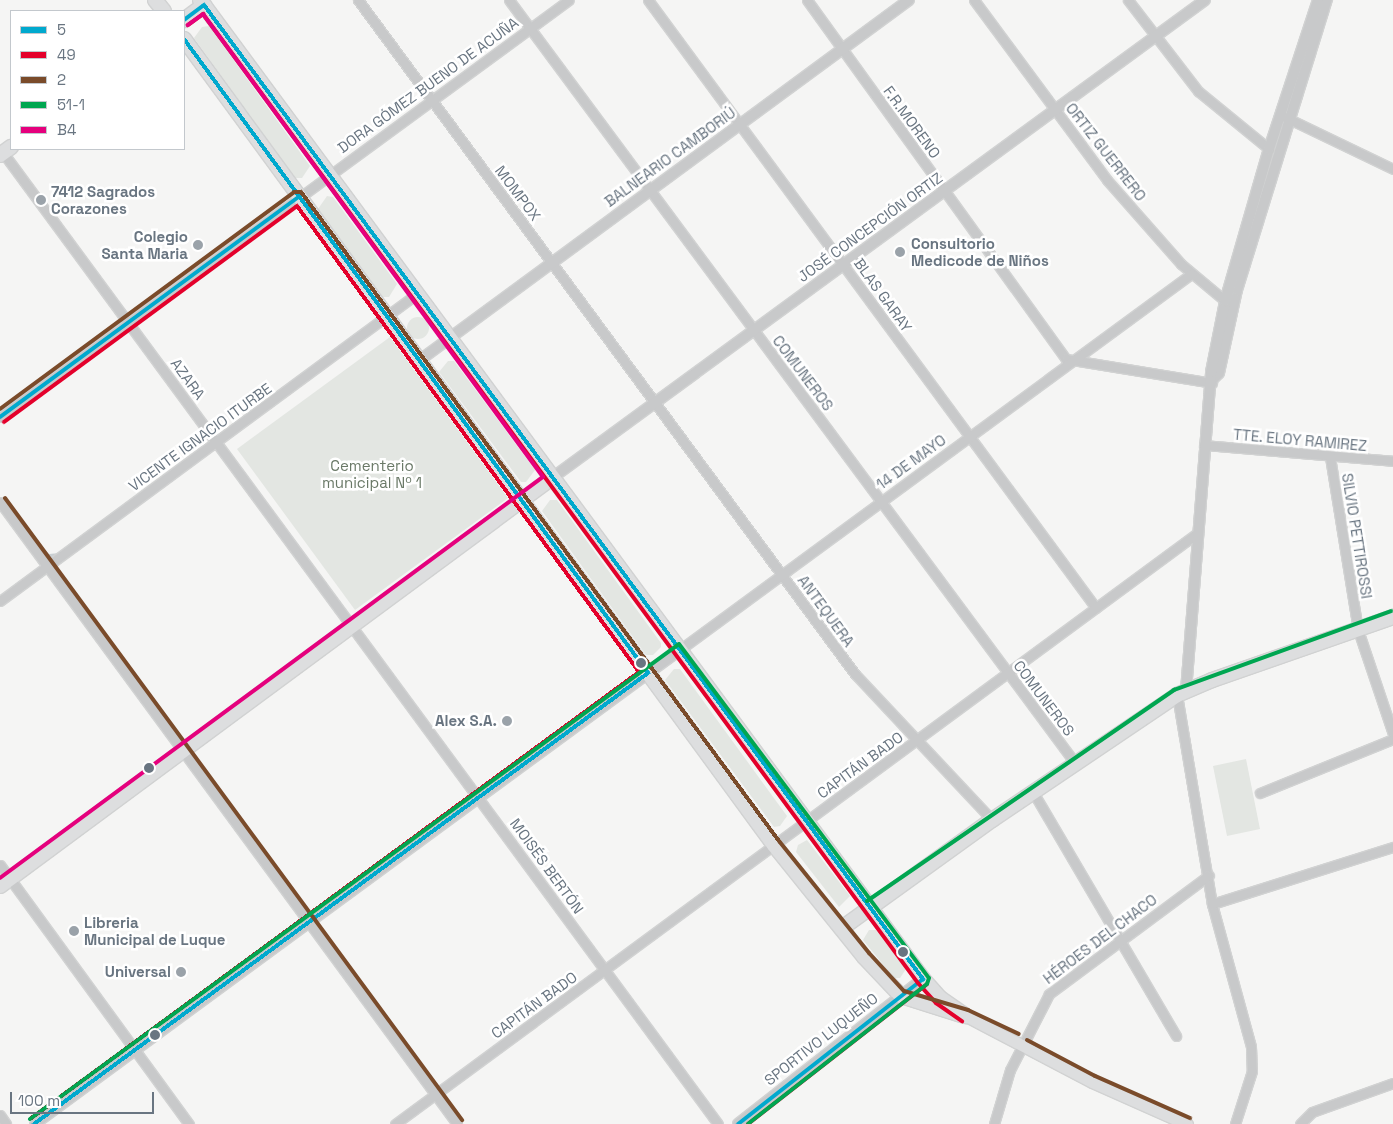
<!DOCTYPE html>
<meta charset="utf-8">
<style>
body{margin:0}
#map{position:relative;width:1393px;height:1124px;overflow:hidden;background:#f5f5f4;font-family:"Space Grotesk",sans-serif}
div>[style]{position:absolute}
.green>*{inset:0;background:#e3e6e2}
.round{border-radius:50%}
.water>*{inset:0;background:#c9cfd2}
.roads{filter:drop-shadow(1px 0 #d1d2d2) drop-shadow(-1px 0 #d1d2d2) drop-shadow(0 1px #d1d2d2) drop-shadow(0 -1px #d1d2d2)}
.minor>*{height:9px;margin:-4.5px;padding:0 4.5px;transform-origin:4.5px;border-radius:4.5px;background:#c8c9ca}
.tertiary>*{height:10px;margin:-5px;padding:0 5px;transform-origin:5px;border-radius:5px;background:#c8c9ca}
.secondary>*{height:11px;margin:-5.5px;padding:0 5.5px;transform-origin:5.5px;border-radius:5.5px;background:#dddedf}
.primary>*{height:14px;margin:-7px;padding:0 7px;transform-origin:7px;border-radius:7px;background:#dddedf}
.bus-1>*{height:4px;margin:-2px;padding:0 2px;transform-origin:2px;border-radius:2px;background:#00a9ce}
.bus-2>*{height:4px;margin:-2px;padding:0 2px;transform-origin:2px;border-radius:2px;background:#e4002b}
.bus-3>*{height:4px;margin:-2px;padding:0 2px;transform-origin:2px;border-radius:2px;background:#7a4b2a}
.bus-4>*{height:4px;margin:-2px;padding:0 2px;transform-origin:2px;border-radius:2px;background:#00a651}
.bus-5>*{height:4px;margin:-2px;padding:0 2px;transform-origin:2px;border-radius:2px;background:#e5007d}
.dots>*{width:14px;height:14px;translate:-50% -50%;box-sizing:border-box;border:2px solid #fff;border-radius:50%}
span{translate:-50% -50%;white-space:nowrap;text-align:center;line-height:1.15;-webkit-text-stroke:5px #fff;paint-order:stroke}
.street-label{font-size:15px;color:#697581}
.poi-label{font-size:15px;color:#697581;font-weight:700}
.left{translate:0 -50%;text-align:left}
.right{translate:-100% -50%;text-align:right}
.park-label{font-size:15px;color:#6a7967}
.legend{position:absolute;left:10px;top:10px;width:175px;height:140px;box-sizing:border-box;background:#fff;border:1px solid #c3c8cd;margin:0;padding:6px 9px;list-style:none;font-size:15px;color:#697581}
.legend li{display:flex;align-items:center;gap:10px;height:25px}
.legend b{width:25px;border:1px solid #c3c8cd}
.scale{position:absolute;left:10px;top:1092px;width:144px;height:22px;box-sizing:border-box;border:2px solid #697581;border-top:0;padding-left:6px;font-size:15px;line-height:18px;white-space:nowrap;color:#697581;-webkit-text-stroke:4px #fff;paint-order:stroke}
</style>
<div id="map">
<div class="green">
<i style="clip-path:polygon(209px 26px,310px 166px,302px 178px,295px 178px,194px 38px,202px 27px)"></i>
<i style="clip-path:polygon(327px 196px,333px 197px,397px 284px,389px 297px,383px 297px,318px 209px)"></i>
<i class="round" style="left:407px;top:317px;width:22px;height:22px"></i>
<i style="clip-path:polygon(390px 337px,508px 498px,355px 610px,237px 449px)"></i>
<i style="clip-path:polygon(448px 361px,454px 361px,535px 470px,526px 482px,521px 482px,439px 372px)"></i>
<i style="clip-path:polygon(550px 500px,557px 500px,661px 643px,661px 647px,653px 655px,646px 655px,542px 511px)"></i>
<i style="clip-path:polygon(674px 669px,680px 669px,787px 816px,780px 826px,774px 827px,665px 680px)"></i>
<i style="clip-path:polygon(1246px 759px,1260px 829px,1227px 836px,1213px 766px)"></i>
<i style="clip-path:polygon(807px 840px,850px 896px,839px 907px,796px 852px,798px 845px)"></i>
<i style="clip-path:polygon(869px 930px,876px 930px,906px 969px,900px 978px,894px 978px,863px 940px)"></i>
</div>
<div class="water">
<i style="clip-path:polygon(30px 537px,34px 537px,49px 554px,60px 553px,49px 564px)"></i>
</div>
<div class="roads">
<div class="minor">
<i style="left:358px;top:0;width:837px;rotate:53.6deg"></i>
<i style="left:855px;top:674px;width:200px;rotate:46.8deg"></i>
<i style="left:509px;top:0;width:950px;rotate:53.43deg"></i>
<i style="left:648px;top:0;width:755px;rotate:53.62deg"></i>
<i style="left:807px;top:0;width:443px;rotate:54.2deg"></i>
<i style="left:1066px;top:359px;width:148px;rotate:9.3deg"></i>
<i style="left:974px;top:0;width:224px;rotate:53.5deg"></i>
<i style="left:1107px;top:180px;width:112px;rotate:48.6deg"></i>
<i style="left:1181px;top:264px;width:64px;rotate:39.9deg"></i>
<i style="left:1128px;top:0;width:115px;rotate:52.4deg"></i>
<i style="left:1198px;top:91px;width:92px;rotate:39.2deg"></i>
<i style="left:1285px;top:117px;width:120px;rotate:25.7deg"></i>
<i style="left:1px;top:150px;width:1209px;rotate:53.64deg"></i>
<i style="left:0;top:417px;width:705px;rotate:-36.24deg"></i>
<i style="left:1204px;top:445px;width:190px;rotate:4.8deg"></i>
<i style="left:1330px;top:457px;width:175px;rotate:80.8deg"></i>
<i style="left:1358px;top:630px;width:110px;rotate:71.4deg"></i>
<i style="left:0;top:502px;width:772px;rotate:53.69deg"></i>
<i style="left:0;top:601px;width:516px;rotate:-36.4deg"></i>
<i style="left:1177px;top:695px;width:212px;rotate:80.5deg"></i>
<i style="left:1212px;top:904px;width:148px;rotate:74.7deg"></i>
<i style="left:1251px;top:1047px;width:24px;rotate:88deg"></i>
<i style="left:1252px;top:1071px;width:56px;rotate:107.8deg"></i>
<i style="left:1033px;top:792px;width:283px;rotate:59.6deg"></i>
<i style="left:1260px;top:793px;width:144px;rotate:-22.1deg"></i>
<i style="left:0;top:865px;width:321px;rotate:53.9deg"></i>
<i style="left:1212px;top:904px;width:190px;rotate:-17.5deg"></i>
<i style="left:0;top:1115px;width:11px;rotate:56deg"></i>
<i style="left:34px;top:1124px;width:1436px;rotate:-36.3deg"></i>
<i style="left:395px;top:1124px;width:995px;rotate:-36.37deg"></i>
<i style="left:994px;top:1124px;width:56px;rotate:-73.5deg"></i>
<i style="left:1010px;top:1070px;width:85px;rotate:-62.8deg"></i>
<i style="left:1049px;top:994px;width:199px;rotate:-36.6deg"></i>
<i style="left:1300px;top:1124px;width:17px;rotate:-45deg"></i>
<i style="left:1312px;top:1112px;width:86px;rotate:-19.7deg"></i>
</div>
<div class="tertiary">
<i style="left:420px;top:360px;width:607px;rotate:-36.36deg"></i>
<i style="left:1213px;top:379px;width:8px;rotate:-45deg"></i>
<i style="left:1219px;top:373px;width:85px;rotate:-77.8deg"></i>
<i style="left:1237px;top:290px;width:304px;rotate:-72.8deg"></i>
<i style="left:552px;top:478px;width:809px;rotate:-36.2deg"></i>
<i style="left:1186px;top:691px;width:320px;rotate:-85.5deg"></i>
<i style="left:1211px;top:372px;width:72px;rotate:-78.8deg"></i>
<i style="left:1225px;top:301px;width:158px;rotate:-73.9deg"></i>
<i style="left:1269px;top:149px;width:157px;rotate:-71.8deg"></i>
<i style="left:738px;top:1124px;width:235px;rotate:-38.1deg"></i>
</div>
<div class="secondary">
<i style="left:966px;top:1016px;width:142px;rotate:27.6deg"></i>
<i style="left:1092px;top:1082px;width:104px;rotate:23.9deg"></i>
</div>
<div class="primary">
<i style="left:155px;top:0;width:14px;rotate:51deg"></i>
<i style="left:200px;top:0;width:1217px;rotate:53.55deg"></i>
<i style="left:923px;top:979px;width:25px;rotate:48deg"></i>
<i style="left:940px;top:998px;width:32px;rotate:35deg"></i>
<i style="left:184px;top:20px;width:25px;rotate:-37deg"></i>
<i style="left:184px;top:39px;width:999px;rotate:53.8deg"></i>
<i style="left:774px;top:845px;width:144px;rotate:51.2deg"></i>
<i style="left:864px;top:957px;width:54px;rotate:46.5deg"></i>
<i style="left:901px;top:996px;width:63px;rotate:17.6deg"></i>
<i style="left:0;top:155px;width:14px;rotate:-36deg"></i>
<i style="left:0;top:886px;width:686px;rotate:-36.47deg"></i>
<i style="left:842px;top:928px;width:185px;rotate:-35.8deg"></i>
<i style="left:992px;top:820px;width:223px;rotate:-34deg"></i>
<i style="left:1177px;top:695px;width:38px;rotate:-23deg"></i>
<i style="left:1212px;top:680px;width:192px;rotate:-19.2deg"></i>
</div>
</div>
<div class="bus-1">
<i style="left:184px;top:20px;width:25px;rotate:-37deg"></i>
<i style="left:204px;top:5px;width:1211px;rotate:53.57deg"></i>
<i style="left:923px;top:979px;width:235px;rotate:141.9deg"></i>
<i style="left:0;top:417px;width:370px;rotate:-36.4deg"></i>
<i style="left:34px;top:1124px;width:762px;rotate:-36.3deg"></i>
<i style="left:648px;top:673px;width:786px;rotate:-126.2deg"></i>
</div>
<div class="bus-2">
<i style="left:188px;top:25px;width:19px;rotate:-36deg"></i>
<i style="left:203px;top:14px;width:1204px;rotate:53.58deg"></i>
<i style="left:918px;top:983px;width:27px;rotate:48deg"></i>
<i style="left:936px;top:1003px;width:32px;rotate:35deg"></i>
<i style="left:4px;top:422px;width:364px;rotate:-36.4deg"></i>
<i style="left:297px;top:206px;width:578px;rotate:53.72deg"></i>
<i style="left:639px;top:672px;width:755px;rotate:143.72deg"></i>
<i style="left:748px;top:1124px;width:227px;rotate:-38deg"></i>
</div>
<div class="bus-3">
<i style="left:0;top:409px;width:365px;rotate:-36.4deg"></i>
<i style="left:294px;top:192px;width:7px"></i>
<i style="left:301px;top:192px;width:806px;rotate:53.63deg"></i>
<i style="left:779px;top:841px;width:144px;rotate:51.2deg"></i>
<i style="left:869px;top:953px;width:52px;rotate:47.4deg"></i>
<i style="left:904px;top:991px;width:67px;rotate:16.5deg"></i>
<i style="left:968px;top:1010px;width:56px;rotate:25.2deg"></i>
<i style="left:5px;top:498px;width:772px;rotate:53.69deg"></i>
<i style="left:1027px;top:1040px;width:77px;rotate:27.9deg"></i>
<i style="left:1095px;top:1076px;width:104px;rotate:23.9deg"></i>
</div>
<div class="bus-4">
<i style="left:867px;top:901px;width:373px;rotate:-34.5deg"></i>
<i style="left:1174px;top:690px;width:231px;rotate:-20deg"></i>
<i style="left:30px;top:1119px;width:804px;rotate:-36.2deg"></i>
<i style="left:679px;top:644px;width:417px;rotate:53.2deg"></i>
<i style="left:929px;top:978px;width:6px;rotate:108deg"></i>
<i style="left:927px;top:984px;width:227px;rotate:142deg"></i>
</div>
<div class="bus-5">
<i style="left:0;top:878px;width:675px;rotate:-36.45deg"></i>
<i style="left:543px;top:477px;width:574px;rotate:-126.29deg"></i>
<i style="left:203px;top:14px;width:19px;rotate:144deg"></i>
</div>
<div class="dots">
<i style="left:41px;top:200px;background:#9aa2a9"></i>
<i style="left:198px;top:245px;background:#9aa2a9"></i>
<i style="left:900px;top:252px;background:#9aa2a9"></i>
<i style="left:641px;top:663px;background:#697581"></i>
<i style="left:507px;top:721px;background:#9aa2a9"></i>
<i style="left:149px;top:768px;background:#697581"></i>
<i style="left:74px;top:931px;background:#9aa2a9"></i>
<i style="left:903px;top:952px;background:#697581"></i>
<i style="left:181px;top:972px;background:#9aa2a9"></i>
<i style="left:155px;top:1035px;background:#697581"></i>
</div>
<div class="street-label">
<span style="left:428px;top:85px;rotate:-36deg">DORA GÓMEZ BUENO DE ACUÑA</span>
<span style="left:912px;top:122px;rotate:54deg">F.R.MORENO</span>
<span style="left:1106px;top:152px;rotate:52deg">ORTIZ GUERRERO</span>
<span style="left:670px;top:157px;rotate:-36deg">BALNEARIO CAMBORIÚ</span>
<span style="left:518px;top:193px;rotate:53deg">MOMPOX</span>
<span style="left:870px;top:227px;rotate:-36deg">JOSÉ CONCEPCIÓN ORTIZ</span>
<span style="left:883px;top:295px;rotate:54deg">BLAS GARAY</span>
<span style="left:803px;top:373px;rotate:53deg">COMUNEROS</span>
<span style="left:188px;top:379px;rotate:54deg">AZARA</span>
<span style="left:200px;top:437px;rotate:-36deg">VICENTE IGNACIO ITURBE</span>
<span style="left:1300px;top:440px;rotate:5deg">TTE. ELOY RAMIREZ</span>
<span style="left:911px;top:462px;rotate:-36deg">14 DE MAYO</span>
<span style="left:1357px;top:536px;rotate:81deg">SILVIO PETTIROSSI</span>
<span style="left:826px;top:611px;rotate:54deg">ANTEQUERA</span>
<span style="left:1044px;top:698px;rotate:53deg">COMUNEROS</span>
<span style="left:860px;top:765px;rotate:-36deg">CAPITÁN BADO</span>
<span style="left:547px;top:866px;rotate:54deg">MOISÉS BERTÓN</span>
<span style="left:1100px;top:939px;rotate:-37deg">HÉROES DEL CHACO</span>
<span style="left:534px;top:1005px;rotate:-36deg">CAPITÁN BADO</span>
<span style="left:821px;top:1039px;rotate:-38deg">SPORTIVO LUQUEÑO</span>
</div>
<div class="poi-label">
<span class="left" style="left:51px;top:200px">7412 Sagrados<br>Corazones</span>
<span class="right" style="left:188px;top:245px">Colegio<br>Santa Maria</span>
<span class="left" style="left:911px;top:252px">Consultorio<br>Medicode de Niños</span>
<span class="right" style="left:497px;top:721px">Alex S.A.</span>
<span class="left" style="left:84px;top:931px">Libreria<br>Municipal de Luque</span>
<span class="right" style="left:171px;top:972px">Universal</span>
</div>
<div class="park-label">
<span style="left:372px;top:474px">Cementerio<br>municipal Nº 1</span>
</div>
<ul class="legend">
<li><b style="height:6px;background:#00a9ce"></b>5</li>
<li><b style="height:6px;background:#e4002b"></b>49</li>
<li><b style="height:6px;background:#7a4b2a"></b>2</li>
<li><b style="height:6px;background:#00a651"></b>51-1</li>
<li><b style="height:6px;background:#e5007d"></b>B4</li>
</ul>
<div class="scale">100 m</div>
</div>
